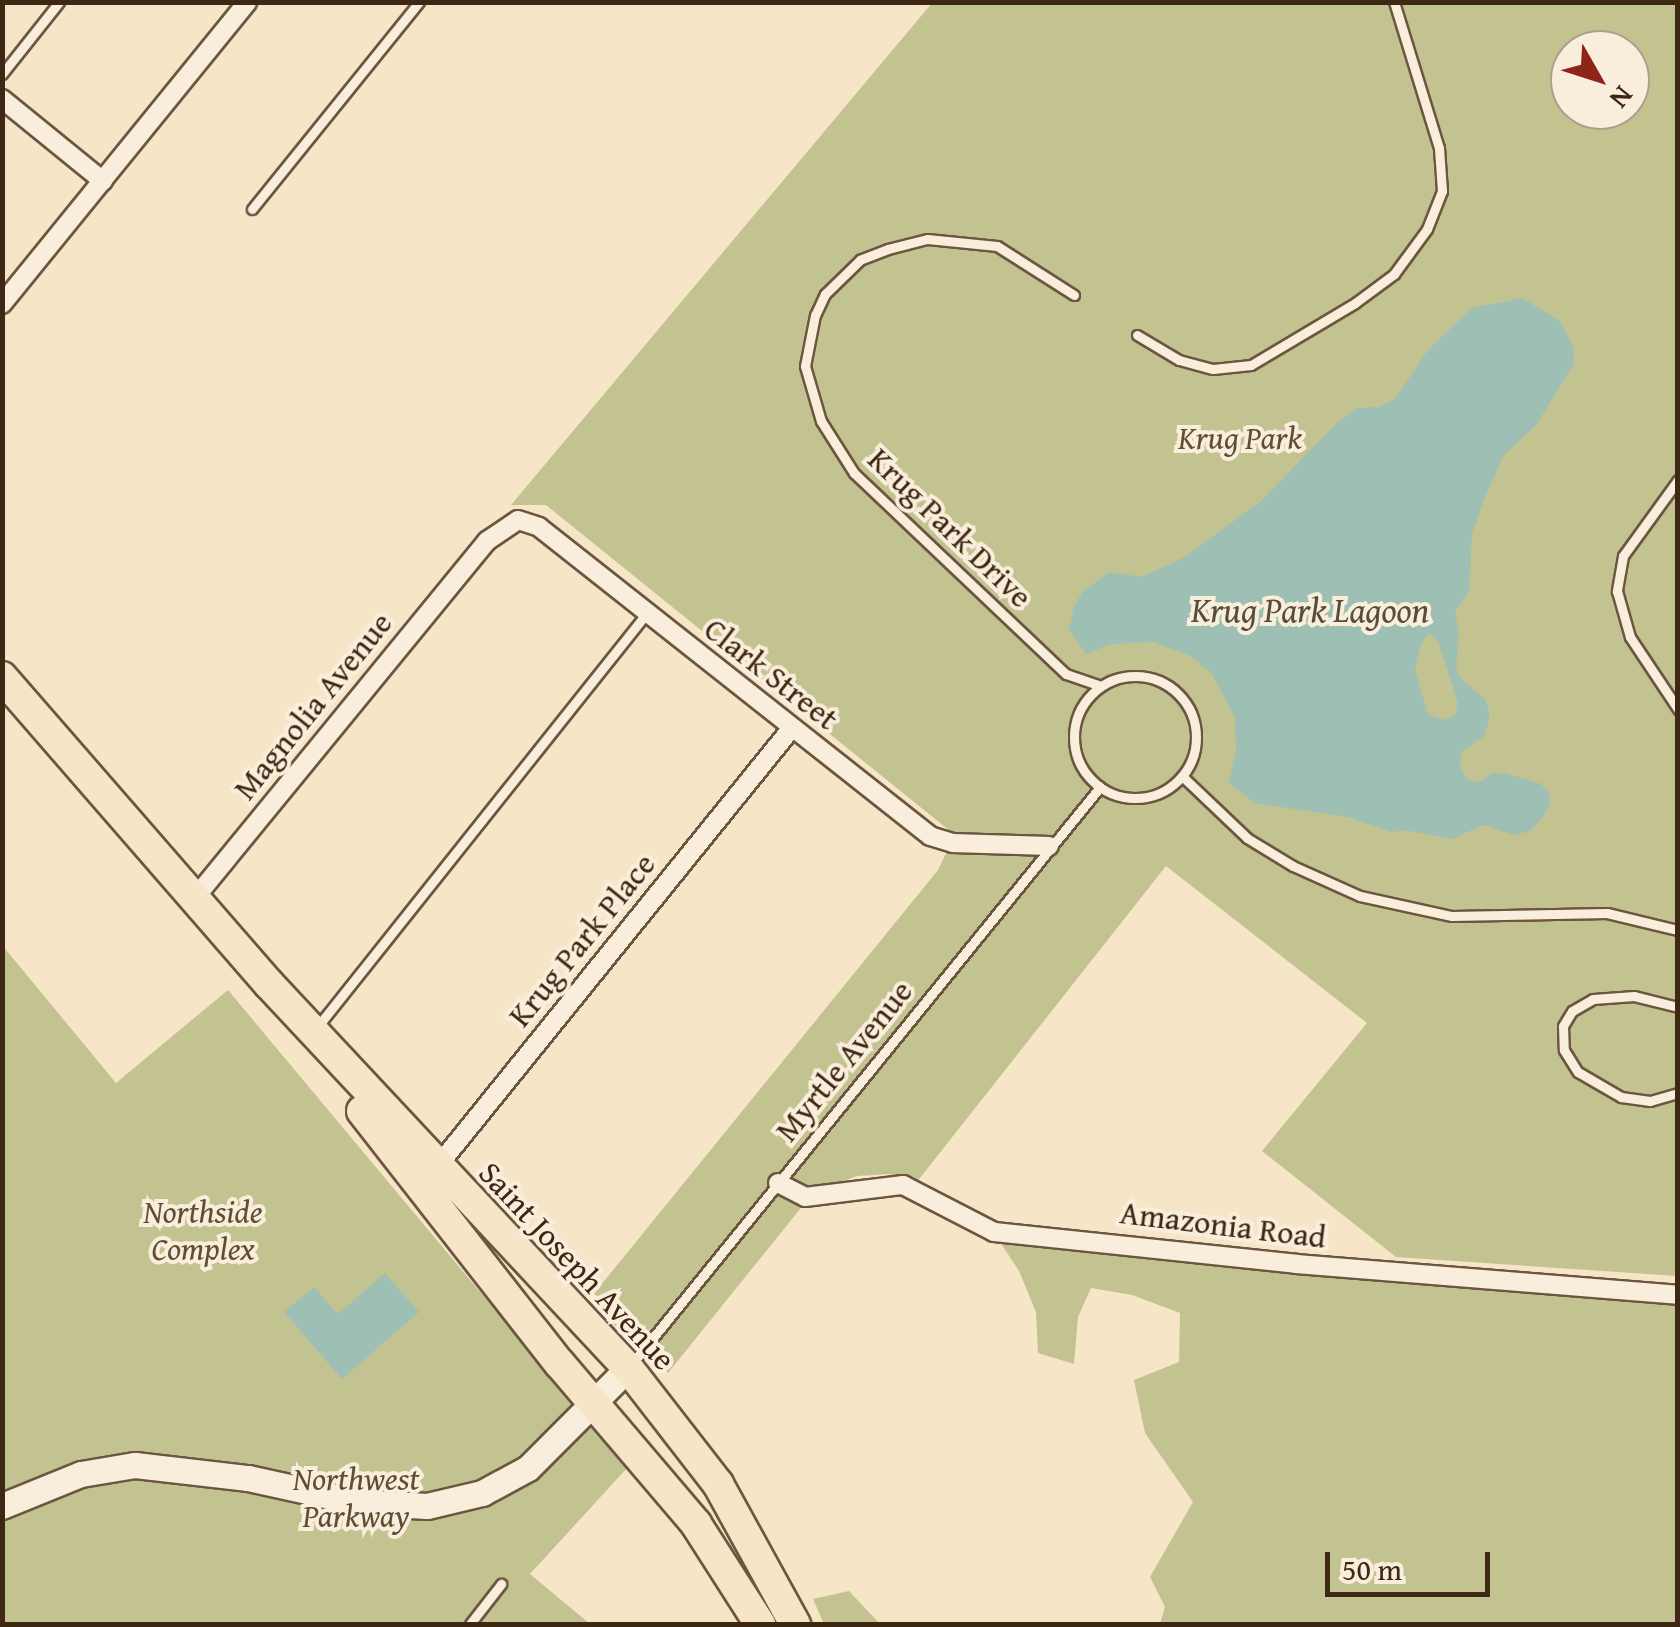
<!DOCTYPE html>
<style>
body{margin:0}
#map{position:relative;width:1680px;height:1627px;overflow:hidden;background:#f6e5c7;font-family:"Gentium Book Plus",serif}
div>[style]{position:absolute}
.green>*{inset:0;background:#c3c291}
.water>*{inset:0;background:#9dbfb4}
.roads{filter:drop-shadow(2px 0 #6c5640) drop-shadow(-2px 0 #6c5640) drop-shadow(0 2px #6c5640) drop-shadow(0 -2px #6c5640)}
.lane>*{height:9px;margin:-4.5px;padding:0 4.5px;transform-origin:4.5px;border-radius:4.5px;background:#f9eedb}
.lane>.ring{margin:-4.5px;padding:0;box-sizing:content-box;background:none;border:9px solid #f9eedb;border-radius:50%}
.street>*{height:18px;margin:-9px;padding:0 9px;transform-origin:9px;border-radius:9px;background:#f9eedb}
.secondary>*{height:25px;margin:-12.5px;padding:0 12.5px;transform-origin:12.5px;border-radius:12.5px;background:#f9eedb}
.primary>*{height:30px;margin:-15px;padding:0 15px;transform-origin:15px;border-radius:15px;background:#f6e5c7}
span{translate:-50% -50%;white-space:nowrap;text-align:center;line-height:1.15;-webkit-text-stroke:8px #f9eedb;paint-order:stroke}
.park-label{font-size:32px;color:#5f4e32;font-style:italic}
.street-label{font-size:32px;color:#3e2713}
.water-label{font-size:35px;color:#564d3b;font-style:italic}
.frame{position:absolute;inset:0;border:5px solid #3e2713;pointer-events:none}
.north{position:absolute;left:1550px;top:30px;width:100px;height:100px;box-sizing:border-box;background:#f9eedb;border:2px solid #ae9e8b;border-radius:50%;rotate:129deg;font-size:28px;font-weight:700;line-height:40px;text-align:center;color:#3e2713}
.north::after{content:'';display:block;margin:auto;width:35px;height:45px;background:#8f2418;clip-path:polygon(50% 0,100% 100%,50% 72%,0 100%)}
.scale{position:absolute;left:1325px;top:1552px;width:165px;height:45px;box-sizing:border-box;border:5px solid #3e2713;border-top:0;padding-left:12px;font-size:30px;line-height:35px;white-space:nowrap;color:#3e2713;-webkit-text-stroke:8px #f9eedb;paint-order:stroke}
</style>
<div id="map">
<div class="green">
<i style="clip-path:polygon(evenodd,932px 3px,1677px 3px,1677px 1276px,1396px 1257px,1262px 1151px,1367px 1023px,1166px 866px,916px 1183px,889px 1174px,857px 1176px,826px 1187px,804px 1204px,668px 1373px,588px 1301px,938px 870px,955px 835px,546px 505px,511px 505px,932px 3px,1570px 50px,1630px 50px,1630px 110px,1570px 110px,1570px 50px)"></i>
<i style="clip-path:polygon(2px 945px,116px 1083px,228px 990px,627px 1468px,530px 1574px,590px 1624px,3px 1624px)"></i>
<i style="clip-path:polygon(998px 1239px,1677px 1299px,1677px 1624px,1160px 1624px,1165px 1607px,1150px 1577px,1193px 1502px,1145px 1433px,1134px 1380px,1179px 1362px,1180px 1313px,1132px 1295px,1091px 1288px,1078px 1317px,1074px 1364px,1038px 1353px,1036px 1312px,1019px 1271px)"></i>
<i style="clip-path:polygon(849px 1591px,880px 1624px,824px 1624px,813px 1599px)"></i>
</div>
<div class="water">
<i style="clip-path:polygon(evenodd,1522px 298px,1560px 321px,1574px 348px,1574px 364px,1536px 425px,1504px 455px,1484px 499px,1472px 534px,1469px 592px,1455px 611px,1459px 635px,1456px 668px,1461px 679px,1486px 700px,1490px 716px,1484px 736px,1462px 752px,1460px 766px,1466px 779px,1480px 782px,1492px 773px,1505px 773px,1541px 784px,1549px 792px,1550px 803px,1543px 817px,1530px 831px,1515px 835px,1484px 825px,1451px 839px,1405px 830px,1392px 832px,1347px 817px,1255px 803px,1229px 783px,1236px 751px,1235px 718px,1213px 675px,1191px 656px,1153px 642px,1110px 644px,1086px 654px,1069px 629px,1074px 607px,1083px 591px,1110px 572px,1142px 577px,1183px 558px,1260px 502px,1337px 423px,1357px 408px,1380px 407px,1396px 398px,1428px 350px,1472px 308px,1522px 298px,1429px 633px,1438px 641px,1458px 703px,1455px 715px,1444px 720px,1428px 715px,1415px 670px,1421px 645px,1429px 633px)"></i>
<i style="clip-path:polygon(385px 1273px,419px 1312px,342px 1379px,284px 1312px,314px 1287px,338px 1314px)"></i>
</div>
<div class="roads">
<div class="lane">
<i style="left:2px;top:74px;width:92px;rotate:-51.6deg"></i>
<i style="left:252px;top:209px;width:266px;rotate:-51.1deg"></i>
<i style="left:1074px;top:295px;width:91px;rotate:-147.5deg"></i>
<i style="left:997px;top:246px;width:70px;rotate:-174.3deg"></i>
<i style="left:927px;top:239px;width:40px;rotate:165.6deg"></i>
<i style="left:888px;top:249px;width:30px;rotate:159deg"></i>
<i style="left:860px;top:260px;width:49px;rotate:135.8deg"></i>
<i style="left:825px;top:294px;width:23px;rotate:115deg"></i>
<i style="left:815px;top:315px;width:52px;rotate:101.1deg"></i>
<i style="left:805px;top:366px;width:57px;rotate:73.8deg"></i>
<i style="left:821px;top:421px;width:62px;rotate:57.6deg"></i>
<i style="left:854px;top:473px;width:292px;rotate:43.5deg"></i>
<i style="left:1066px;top:674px;width:37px;rotate:19deg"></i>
<i style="left:1137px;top:335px;width:49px;rotate:30.8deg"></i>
<i style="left:1179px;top:360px;width:35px;rotate:15deg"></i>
<i style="left:1213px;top:369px;width:38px;rotate:-6deg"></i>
<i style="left:1251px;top:365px;width:121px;rotate:-30.8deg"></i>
<i style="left:1355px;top:303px;width:49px;rotate:-36.6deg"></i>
<i style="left:1394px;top:274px;width:56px;rotate:-53.7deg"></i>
<i style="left:1427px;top:229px;width:41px;rotate:-68.5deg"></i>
<i style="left:1442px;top:191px;width:43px;rotate:-94deg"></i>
<i style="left:1439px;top:148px;width:153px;rotate:-107.1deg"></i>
<i style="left:1678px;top:480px;width:94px;rotate:125.9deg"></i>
<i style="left:1623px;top:556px;width:36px;rotate:100deg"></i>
<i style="left:1617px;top:591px;width:48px;rotate:74.2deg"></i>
<i style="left:1630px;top:637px;width:87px;rotate:56.3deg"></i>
<i class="ring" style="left:1074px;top:676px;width:113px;height:113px"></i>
<i style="left:1182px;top:776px;width:90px;rotate:43.6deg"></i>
<i style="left:1247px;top:838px;width:54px;rotate:31.3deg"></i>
<i style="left:1293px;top:866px;width:73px;rotate:24.1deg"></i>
<i style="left:1360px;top:896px;width:94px;rotate:12.3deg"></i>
<i style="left:1452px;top:916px;width:155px;rotate:-1.1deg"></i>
<i style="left:1607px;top:913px;width:73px;rotate:13.5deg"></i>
<i style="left:1678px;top:1007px;width:45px;rotate:-166deg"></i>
<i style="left:1634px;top:996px;width:41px;rotate:175.8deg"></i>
<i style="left:1593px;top:999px;width:24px;rotate:150deg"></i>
<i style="left:1572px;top:1011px;width:17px;rotate:121deg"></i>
<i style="left:1563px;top:1026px;width:24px;rotate:88deg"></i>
<i style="left:1564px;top:1050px;width:26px;rotate:58deg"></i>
<i style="left:1578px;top:1072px;width:50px;rotate:30.2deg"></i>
<i style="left:1621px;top:1097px;width:29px;rotate:8deg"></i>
<i style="left:1650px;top:1101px;width:29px;rotate:-16deg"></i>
<i style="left:318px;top:1026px;width:527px;rotate:-51.48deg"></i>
<i style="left:630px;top:1366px;width:746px;rotate:-50.93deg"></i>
<i style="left:470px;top:1624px;width:51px;rotate:-52.2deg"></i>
</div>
<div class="street">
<i style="left:2px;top:99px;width:130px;rotate:39.1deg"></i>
<i style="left:2px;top:304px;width:389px;rotate:-50.9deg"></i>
<i style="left:194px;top:899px;width:463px;rotate:-50.7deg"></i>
<i style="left:487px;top:541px;width:37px;rotate:-34deg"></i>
<i style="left:518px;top:520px;width:22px;rotate:18deg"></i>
<i style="left:539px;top:527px;width:498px;rotate:38.3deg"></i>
<i style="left:930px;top:836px;width:24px;rotate:17deg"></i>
<i style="left:953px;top:843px;width:96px;rotate:1.8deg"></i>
<i style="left:433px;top:1172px;width:570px;rotate:-51.06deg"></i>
<i style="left:778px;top:1183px;width:30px;rotate:27deg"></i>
<i style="left:805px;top:1197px;width:99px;rotate:-7deg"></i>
<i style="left:903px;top:1185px;width:102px;rotate:27.3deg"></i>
<i style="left:994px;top:1232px;width:304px;rotate:6deg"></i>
<i style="left:1296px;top:1264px;width:383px;rotate:4.6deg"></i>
</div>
<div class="secondary">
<i style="left:2px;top:1506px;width:85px;rotate:-22.1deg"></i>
<i style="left:81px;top:1474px;width:55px;rotate:-9.5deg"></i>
<i style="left:135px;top:1465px;width:114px;rotate:6.6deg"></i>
<i style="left:248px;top:1478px;width:112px;rotate:12.4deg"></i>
<i style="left:357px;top:1502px;width:70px;rotate:3.3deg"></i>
<i style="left:427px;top:1506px;width:57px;rotate:-13.3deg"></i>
<i style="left:482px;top:1493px;width:52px;rotate:-28.5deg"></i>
<i style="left:528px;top:1468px;width:141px;rotate:-45deg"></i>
</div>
<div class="primary">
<i style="left:2px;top:677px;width:407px;rotate:49deg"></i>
<i style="left:269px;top:984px;width:526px;rotate:46.93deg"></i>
<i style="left:628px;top:1368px;width:147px;rotate:52.2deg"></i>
<i style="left:718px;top:1484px;width:160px;rotate:61.2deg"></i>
<i style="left:362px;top:1111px;width:321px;rotate:52deg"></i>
<i style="left:560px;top:1364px;width:210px;rotate:49.6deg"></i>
<i style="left:696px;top:1524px;width:119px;rotate:57.4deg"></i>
</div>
</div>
<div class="park-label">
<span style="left:1240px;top:438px">Krug Park</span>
<span style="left:203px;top:1231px">Northside<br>Complex</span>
<span style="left:356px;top:1498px">Northwest<br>Parkway</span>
</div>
<div class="street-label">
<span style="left:950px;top:528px;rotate:44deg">Krug Park Drive</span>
<span style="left:771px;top:674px;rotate:38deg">Clark Street</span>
<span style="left:313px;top:706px;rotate:-51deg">Magnolia Avenue</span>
<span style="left:582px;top:940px;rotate:-51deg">Krug Park Place</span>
<span style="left:844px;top:1061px;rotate:-51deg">Myrtle Avenue</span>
<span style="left:1223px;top:1225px;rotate:7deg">Amazonia Road</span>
<span style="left:577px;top:1266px;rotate:47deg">Saint Joseph Avenue</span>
</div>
<div class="water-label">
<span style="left:1310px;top:610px">Krug Park Lagoon</span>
</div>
<div class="frame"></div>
<div class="north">N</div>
<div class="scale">50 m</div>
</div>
